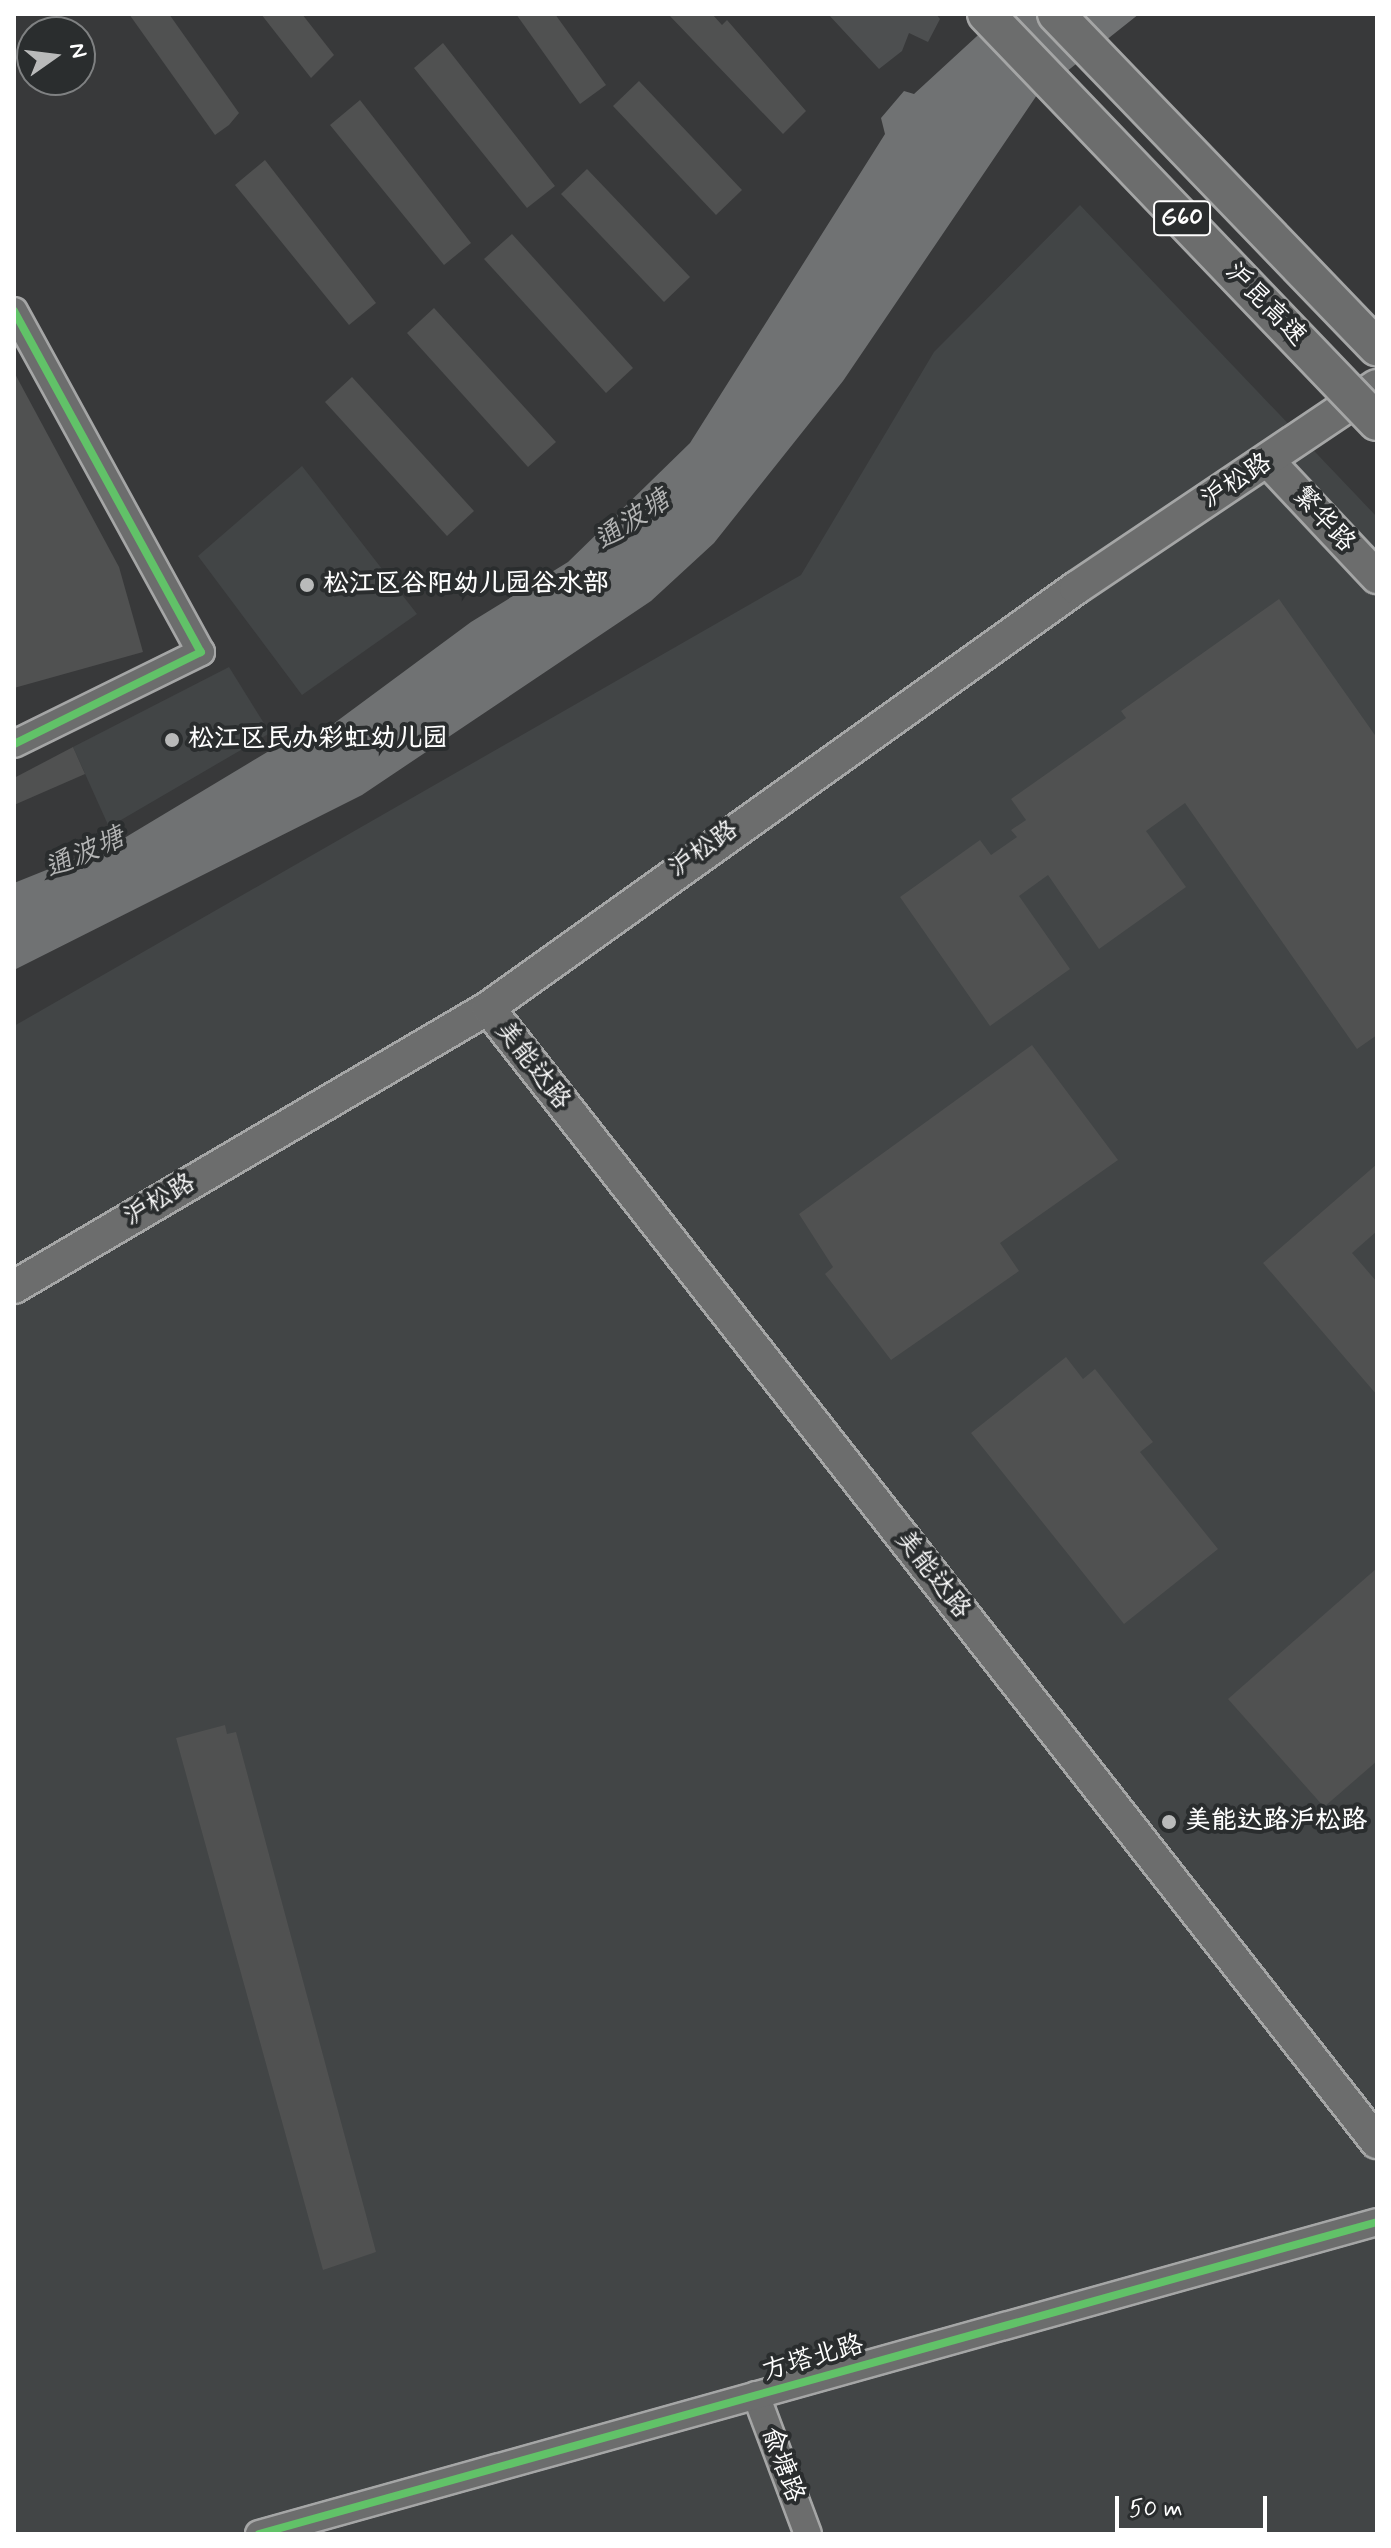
<!DOCTYPE html>
<meta charset="utf-8">
<style>
body{margin:0}
#map{position:relative;width:1391px;height:2548px;overflow:hidden;background:#38393a;font-family:Mynerve,"LXGW WenKai TC",sans-serif}
div>[style]{position:absolute}
.built>*{inset:0;background:#424546}
.green>*{inset:0;background:#4d4f50}
.water>*{inset:0;background:#707273}
.building>*{inset:0;background:#505151}
.roads{filter:drop-shadow(2px 0 #a5a6a6) drop-shadow(-2px 0 #a5a6a6) drop-shadow(0 2px #a5a6a6) drop-shadow(0 -2px #a5a6a6)}
.minor>*{height:26px;margin:-13px;padding:0 13px;transform-origin:13px;border-radius:13px;background:#6c6d6d}
.major>*{height:32px;margin:-16px;padding:0 16px;transform-origin:16px;border-radius:16px;background:#6c6d6d}
.highway>*{height:36px;margin:-18px;padding:0 18px;transform-origin:18px;border-radius:18px;background:#6c6d6d}
.bridges{filter:drop-shadow(2px 0 #a5a6a6) drop-shadow(-2px 0 #a5a6a6) drop-shadow(0 2px #a5a6a6) drop-shadow(0 -2px #a5a6a6)}
.highway-bridge>*{height:36px;margin:-18px;padding:0 18px;transform-origin:18px;border-radius:18px;background:#6c6d6d}
.cycleway>*{height:8px;margin:-4px;padding:0 4px;transform-origin:4px;border-radius:4px;background:#61c268}
.dots>*{width:22px;height:22px;translate:-50% -50%;box-sizing:border-box;border:4px solid #2a2d2e;border-radius:50%}
span{translate:-50% -50%;white-space:nowrap;text-align:center;line-height:1.15;-webkit-text-stroke:8px #2a2d2e;paint-order:stroke}
.shield-label span{padding:2px 6px;background:#2a2d2e;border:2px solid;border-radius:6px;-webkit-text-stroke-width:0}
.shield-label{font-size:24px;color:#fff;font-weight:700}
.street-label{font-size:26px;color:#fff}
.poi-label{font-size:26px;color:#fff;font-weight:700}
.left{translate:0 -50%;text-align:left}
.water-label{font-size:28px;color:#b4b5b5;font-style:italic}
.frame{position:absolute;inset:0;border:16px solid #fff;pointer-events:none}
.north{position:absolute;left:16px;top:16px;width:80px;height:80px;box-sizing:border-box;background:#2a2d2e;border:2px solid #7f8182;border-radius:50%;rotate:76deg;font-size:22px;font-weight:700;line-height:32px;text-align:center;color:#fff}
.north::after{content:'';display:block;margin:auto;width:28px;height:36px;background:#b9baba;clip-path:polygon(50% 0,100% 100%,50% 72%,0 100%)}
.scale{position:absolute;left:1115px;top:2496px;width:152px;height:36px;box-sizing:border-box;border:4px solid #fff;border-top:0;padding-left:10px;font-size:24px;line-height:28px;white-space:nowrap;color:#fff;-webkit-text-stroke:6px #2a2d2e;paint-order:stroke}
</style>
<div id="map">
<div class="built">
<i style="clip-path:polygon(1080px 205px,1377px 517px,1377px 2534px,14px 2534px,14px 1026px,801px 575px,934px 352px)"></i>
<i style="clip-path:polygon(302px 466px,417px 614px,302px 695px,198px 556px)"></i>
<i style="clip-path:polygon(229px 667px,270px 733px,109px 827px,73px 747px)"></i>
</div>
<div class="green">
<i style="clip-path:polygon(828px 14px,936px 14px,940px 19px,928px 42px,909px 33px,902px 51px,879px 69px)"></i>
</div>
<div class="water">
<i style="clip-path:polygon(1001px 14px,1139px 14px,1037px 95px,843px 381px,714px 543px,651px 601px,362px 795px,14px 970px,14px 883px,121px 840px,274px 748px,329px 727px,471px 622px,568px 562px,690px 443px,885px 134px,881px 118px,904px 91px,914px 94px)"></i>
</div>
<div class="building">
<i style="clip-path:polygon(129px 14px,169px 14px,239px 113px,229px 125px,215px 135px)"></i>
<i style="clip-path:polygon(261px 14px,302px 14px,334px 55px,311px 78px)"></i>
<i style="clip-path:polygon(516px 14px,555px 14px,606px 85px,580px 104px)"></i>
<i style="clip-path:polygon(668px 14px,712px 14px,722px 25px,727px 20px,806px 111px,783px 134px)"></i>
<i style="clip-path:polygon(443px 43px,555px 186px,527px 208px,414px 68px)"></i>
<i style="clip-path:polygon(639px 81px,742px 190px,716px 215px,613px 106px)"></i>
<i style="clip-path:polygon(360px 100px,471px 243px,444px 265px,330px 125px)"></i>
<i style="clip-path:polygon(265px 160px,376px 303px,349px 325px,235px 185px)"></i>
<i style="clip-path:polygon(587px 169px,690px 277px,664px 302px,561px 194px)"></i>
<i style="clip-path:polygon(512px 234px,633px 368px,606px 393px,484px 259px)"></i>
<i style="clip-path:polygon(434px 308px,556px 442px,528px 467px,407px 333px)"></i>
<i style="clip-path:polygon(14px 372px,119px 567px,143px 652px,14px 688px)"></i>
<i style="clip-path:polygon(352px 377px,474px 511px,447px 536px,325px 402px)"></i>
<i style="clip-path:polygon(1279px 599px,1377px 738px,1377px 1035px,1357px 1049px,1185px 803px,1146px 831px,1186px 887px,1099px 949px,1048px 875px,1019px 896px,1070px 969px,990px 1026px,900px 897px,980px 840px,991px 855px,1017px 837px,1011px 830px,1026px 820px,1011px 799px,1126px 718px,1121px 711px)"></i>
<i style="clip-path:polygon(73px 747px,85px 774px,14px 805px,14px 778px)"></i>
<i style="clip-path:polygon(1032px 1045px,1118px 1160px,1000px 1243px,1019px 1271px,891px 1360px,825px 1274px,833px 1267px,799px 1214px)"></i>
<i style="clip-path:polygon(1377px 1164px,1377px 1231px,1352px 1253px,1377px 1282px,1377px 1395px,1263px 1263px)"></i>
<i style="clip-path:polygon(1066px 1357px,1083px 1379px,1095px 1369px,1153px 1442px,1140px 1452px,1218px 1549px,1124px 1624px,971px 1433px)"></i>
<i style="clip-path:polygon(1377px 1568px,1377px 1761px,1324px 1807px,1228px 1699px)"></i>
<i style="clip-path:polygon(225px 1725px,227px 1734px,236px 1732px,376px 2252px,323px 2270px,176px 1738px)"></i>
</div>
<div class="roads">
<div class="minor">
<i style="left:14px;top:311px;width:389px;rotate:61.3deg"></i>
<i style="left:201px;top:652px;width:208px;rotate:153.8deg"></i>
<i style="left:756px;top:2395px;width:148px;rotate:69.5deg"></i>
<i style="left:259px;top:2534px;width:1161px;rotate:-15.59deg"></i>
</div>
<div class="major">
<i style="left:1269px;top:462px;width:158px;rotate:46.8deg"></i>
<i style="left:488px;top:1008px;width:1441px;rotate:51.91deg"></i>
<i style="left:14px;top:1287px;width:550px;rotate:-30.48deg"></i>
<i style="left:488px;top:1008px;width:723px;rotate:-35.54deg"></i>
<i style="left:1076px;top:588px;width:362px;rotate:-33.9deg"></i>
</div>
<div class="highway">
<i style="left:1056px;top:14px;width:463px;rotate:46.1deg"></i>
</div>
</div>
<div class="bridges">
<div class="highway-bridge">
<i style="left:986px;top:14px;width:565px;rotate:46.22deg"></i>
</div>
</div>
<div class="cycleway">
<i style="left:14px;top:311px;width:389px;rotate:61.3deg"></i>
<i style="left:201px;top:652px;width:208px;rotate:153.8deg"></i>
<i style="left:259px;top:2534px;width:1161px;rotate:-15.59deg"></i>
</div>
<div class="dots">
<i style="left:307px;top:585px;background:#b9baba"></i>
<i style="left:172px;top:740px;background:#b9baba"></i>
<i style="left:1169px;top:1822px;background:#b9baba"></i>
</div>
<div class="shield-label">
<span style="left:1182px;top:218px">G60</span>
</div>
<div class="street-label">
<span style="left:1265px;top:305px;rotate:46deg">沪昆高速</span>
<span style="left:1237px;top:482px;rotate:-33deg">沪松路</span>
<span style="left:1323px;top:520px;rotate:47deg">繁华路</span>
<span style="left:704px;top:850px;rotate:-35deg">沪松路</span>
<span style="left:532px;top:1066px;rotate:52deg">美能达路</span>
<span style="left:160px;top:1201px;rotate:-30deg">沪松路</span>
<span style="left:932px;top:1575px;rotate:52deg">美能达路</span>
<span style="left:813px;top:2359px;rotate:-16deg">方塔北路</span>
<span style="left:782px;top:2465px;rotate:70deg">俞塘路</span>
</div>
<div class="poi-label">
<span class="left" style="left:323px;top:585px">松江区谷阳幼儿园谷水部</span>
<span class="left" style="left:188px;top:740px">松江区民办彩虹幼儿园</span>
<span class="left" style="left:1185px;top:1822px">美能达路沪松路</span>
</div>
<div class="water-label">
<span style="left:633px;top:521px;rotate:-34deg">通波塘</span>
<span style="left:85px;top:854px;rotate:-24deg">通波塘</span>
</div>
<div class="frame"></div>
<div class="north">N</div>
<div class="scale">50 m</div>
</div>
